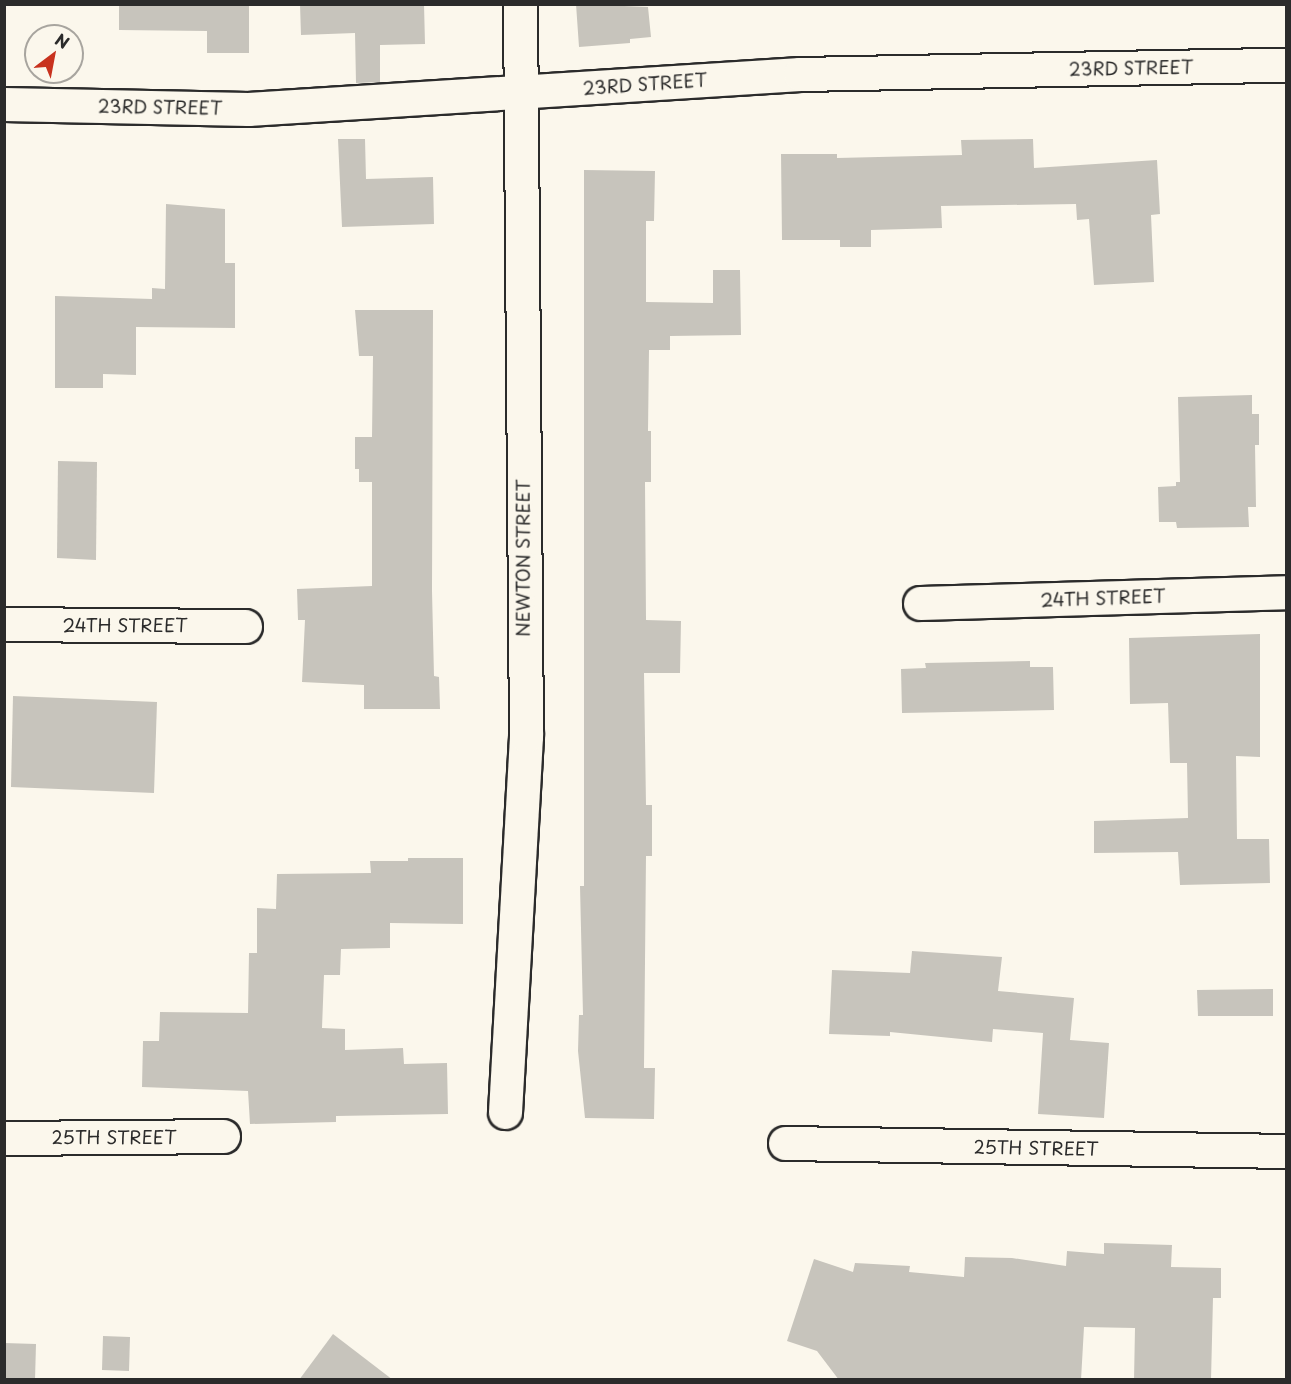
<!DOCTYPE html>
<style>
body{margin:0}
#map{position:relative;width:1291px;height:1384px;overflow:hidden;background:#fbf7ec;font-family:"Playpen Sans",sans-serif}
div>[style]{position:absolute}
.building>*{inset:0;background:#c7c4bc}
.roads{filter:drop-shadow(2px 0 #2b2b2b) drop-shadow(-2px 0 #2b2b2b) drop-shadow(0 2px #2b2b2b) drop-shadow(0 -2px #2b2b2b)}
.minor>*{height:33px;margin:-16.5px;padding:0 16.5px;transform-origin:16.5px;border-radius:16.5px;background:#fbf7ec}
span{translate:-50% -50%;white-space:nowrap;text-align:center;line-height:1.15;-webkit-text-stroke:5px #fbf7ec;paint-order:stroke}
.street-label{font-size:18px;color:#2b2b2b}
.frame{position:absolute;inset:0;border:6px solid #2b2b2b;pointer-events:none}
.north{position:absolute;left:24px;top:24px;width:60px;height:60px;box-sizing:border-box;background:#fbf7ec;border:2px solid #a8a59f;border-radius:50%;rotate:32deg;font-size:16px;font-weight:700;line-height:24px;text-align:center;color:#2b2b2b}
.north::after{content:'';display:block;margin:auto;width:21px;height:27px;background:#c8321e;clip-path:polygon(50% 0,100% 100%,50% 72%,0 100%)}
</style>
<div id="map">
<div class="building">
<i style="clip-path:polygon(119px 4px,249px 4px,249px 53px,207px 53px,207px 31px,119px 30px)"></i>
<i style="clip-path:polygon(300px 4px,424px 4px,425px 44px,380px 45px,380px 82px,356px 83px,355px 33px,301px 35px)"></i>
<i style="clip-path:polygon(576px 4px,648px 7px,651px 37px,630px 39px,630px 43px,579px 47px)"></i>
<i style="clip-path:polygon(338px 139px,365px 139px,366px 179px,433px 177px,434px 224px,342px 227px)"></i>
<i style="clip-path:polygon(1033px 139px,1034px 168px,1157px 160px,1160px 214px,1151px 215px,1154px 282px,1094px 285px,1089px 219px,1077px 220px,1076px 204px,941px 206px,942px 228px,871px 230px,871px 247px,840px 247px,840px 240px,782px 240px,781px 154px,837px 154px,837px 158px,962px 155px,961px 140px)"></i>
<i style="clip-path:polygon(584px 170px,655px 171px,654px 221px,646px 221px,646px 302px,713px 303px,713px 270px,740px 270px,741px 335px,670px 336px,670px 350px,649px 350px,648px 431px,651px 431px,651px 482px,645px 482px,646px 620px,681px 621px,680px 673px,644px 673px,646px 805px,652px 805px,652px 856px,646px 856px,644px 1068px,655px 1068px,654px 1119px,585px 1118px,578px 1051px,579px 1015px,583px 1015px,580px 886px,584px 886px)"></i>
<i style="clip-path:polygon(166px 204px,225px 209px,225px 263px,235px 263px,235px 328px,136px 327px,136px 375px,103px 374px,103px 388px,55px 388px,55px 296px,152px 299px,152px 288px,165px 289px)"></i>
<i style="clip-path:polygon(355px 310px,433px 310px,432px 591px,434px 676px,439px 677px,440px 709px,364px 709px,364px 685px,302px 682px,305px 620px,298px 620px,297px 589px,372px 586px,372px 482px,359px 482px,359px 469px,355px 469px,355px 437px,372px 437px,373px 356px,359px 356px)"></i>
<i style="clip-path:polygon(1252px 395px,1252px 414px,1259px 414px,1259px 445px,1255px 445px,1256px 507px,1248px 507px,1249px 527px,1177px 528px,1176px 522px,1159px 522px,1158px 487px,1176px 486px,1176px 482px,1180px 482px,1178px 397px)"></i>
<i style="clip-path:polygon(58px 461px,97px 462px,96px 560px,57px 558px)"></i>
<i style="clip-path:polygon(1260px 634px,1260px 757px,1236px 756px,1237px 839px,1269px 839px,1270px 883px,1180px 885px,1178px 852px,1094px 853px,1094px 821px,1188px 818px,1187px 763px,1170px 763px,1168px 703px,1130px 704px,1129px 638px)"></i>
<i style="clip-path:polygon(1030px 661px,1030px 667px,1053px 667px,1054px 710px,902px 713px,901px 669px,926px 668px,925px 663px)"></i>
<i style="clip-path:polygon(13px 696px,157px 702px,154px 793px,11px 787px)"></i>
<i style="clip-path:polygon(408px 858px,463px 858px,463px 924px,390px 923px,390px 948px,341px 949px,340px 975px,324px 975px,322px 1028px,345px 1029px,345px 1050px,403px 1048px,404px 1064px,447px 1063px,448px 1114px,336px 1116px,336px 1122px,250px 1124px,248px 1091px,142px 1087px,143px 1041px,159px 1041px,160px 1012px,248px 1013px,249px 953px,257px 953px,257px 908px,276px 909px,277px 874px,371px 873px,370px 861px,408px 861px)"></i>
<i style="clip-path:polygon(912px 951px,1002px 957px,998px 991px,1074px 998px,1070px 1040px,1109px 1043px,1104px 1118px,1038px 1114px,1043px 1033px,993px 1029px,992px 1042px,890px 1032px,890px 1036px,829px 1034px,832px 970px,910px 973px)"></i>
<i style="clip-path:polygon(1273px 989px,1273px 1016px,1198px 1016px,1197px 990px)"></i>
<i style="clip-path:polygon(1104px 1243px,1172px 1245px,1171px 1267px,1221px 1268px,1221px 1298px,1213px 1298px,1211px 1380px,1134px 1380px,1135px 1328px,1084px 1327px,1081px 1380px,839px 1380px,817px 1351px,787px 1341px,814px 1259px,853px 1272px,855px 1263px,910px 1266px,909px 1272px,964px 1277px,965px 1257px,1012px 1258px,1066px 1266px,1067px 1251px,1104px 1254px)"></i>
<i style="clip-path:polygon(333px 1334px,393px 1380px,299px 1380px)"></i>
<i style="clip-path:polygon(103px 1336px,130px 1337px,129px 1371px,102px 1370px)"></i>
<i style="clip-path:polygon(4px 1343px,36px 1344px,35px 1380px,4px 1380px)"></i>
</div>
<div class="roads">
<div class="minor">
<i style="left:4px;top:104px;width:244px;rotate:1.2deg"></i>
<i style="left:248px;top:109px;width:553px;rotate:-3.63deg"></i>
<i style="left:800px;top:74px;width:486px;rotate:-1.1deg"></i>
<i style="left:920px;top:603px;width:366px;rotate:-1.7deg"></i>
<i style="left:4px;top:624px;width:241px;rotate:0.5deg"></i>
<i style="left:505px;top:1112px;width:377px;rotate:-86.8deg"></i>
<i style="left:526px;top:736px;width:732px;rotate:-90.47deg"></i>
<i style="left:4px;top:1138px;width:219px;rotate:-0.5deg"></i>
<i style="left:785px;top:1143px;width:501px;rotate:0.91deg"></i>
</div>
</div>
<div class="street-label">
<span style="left:1131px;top:68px;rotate:-1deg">23RD STREET</span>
<span style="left:645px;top:84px;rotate:-4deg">23RD STREET</span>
<span style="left:160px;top:107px;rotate:1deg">23RD STREET</span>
<span style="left:523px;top:558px;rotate:-90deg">NEWTON STREET</span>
<span style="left:1103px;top:598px;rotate:-2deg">24TH STREET</span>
<span style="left:125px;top:625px">24TH STREET</span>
<span style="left:114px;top:1137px">25TH STREET</span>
<span style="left:1036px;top:1148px;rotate:1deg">25TH STREET</span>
</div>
<div class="frame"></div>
<div class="north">N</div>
</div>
